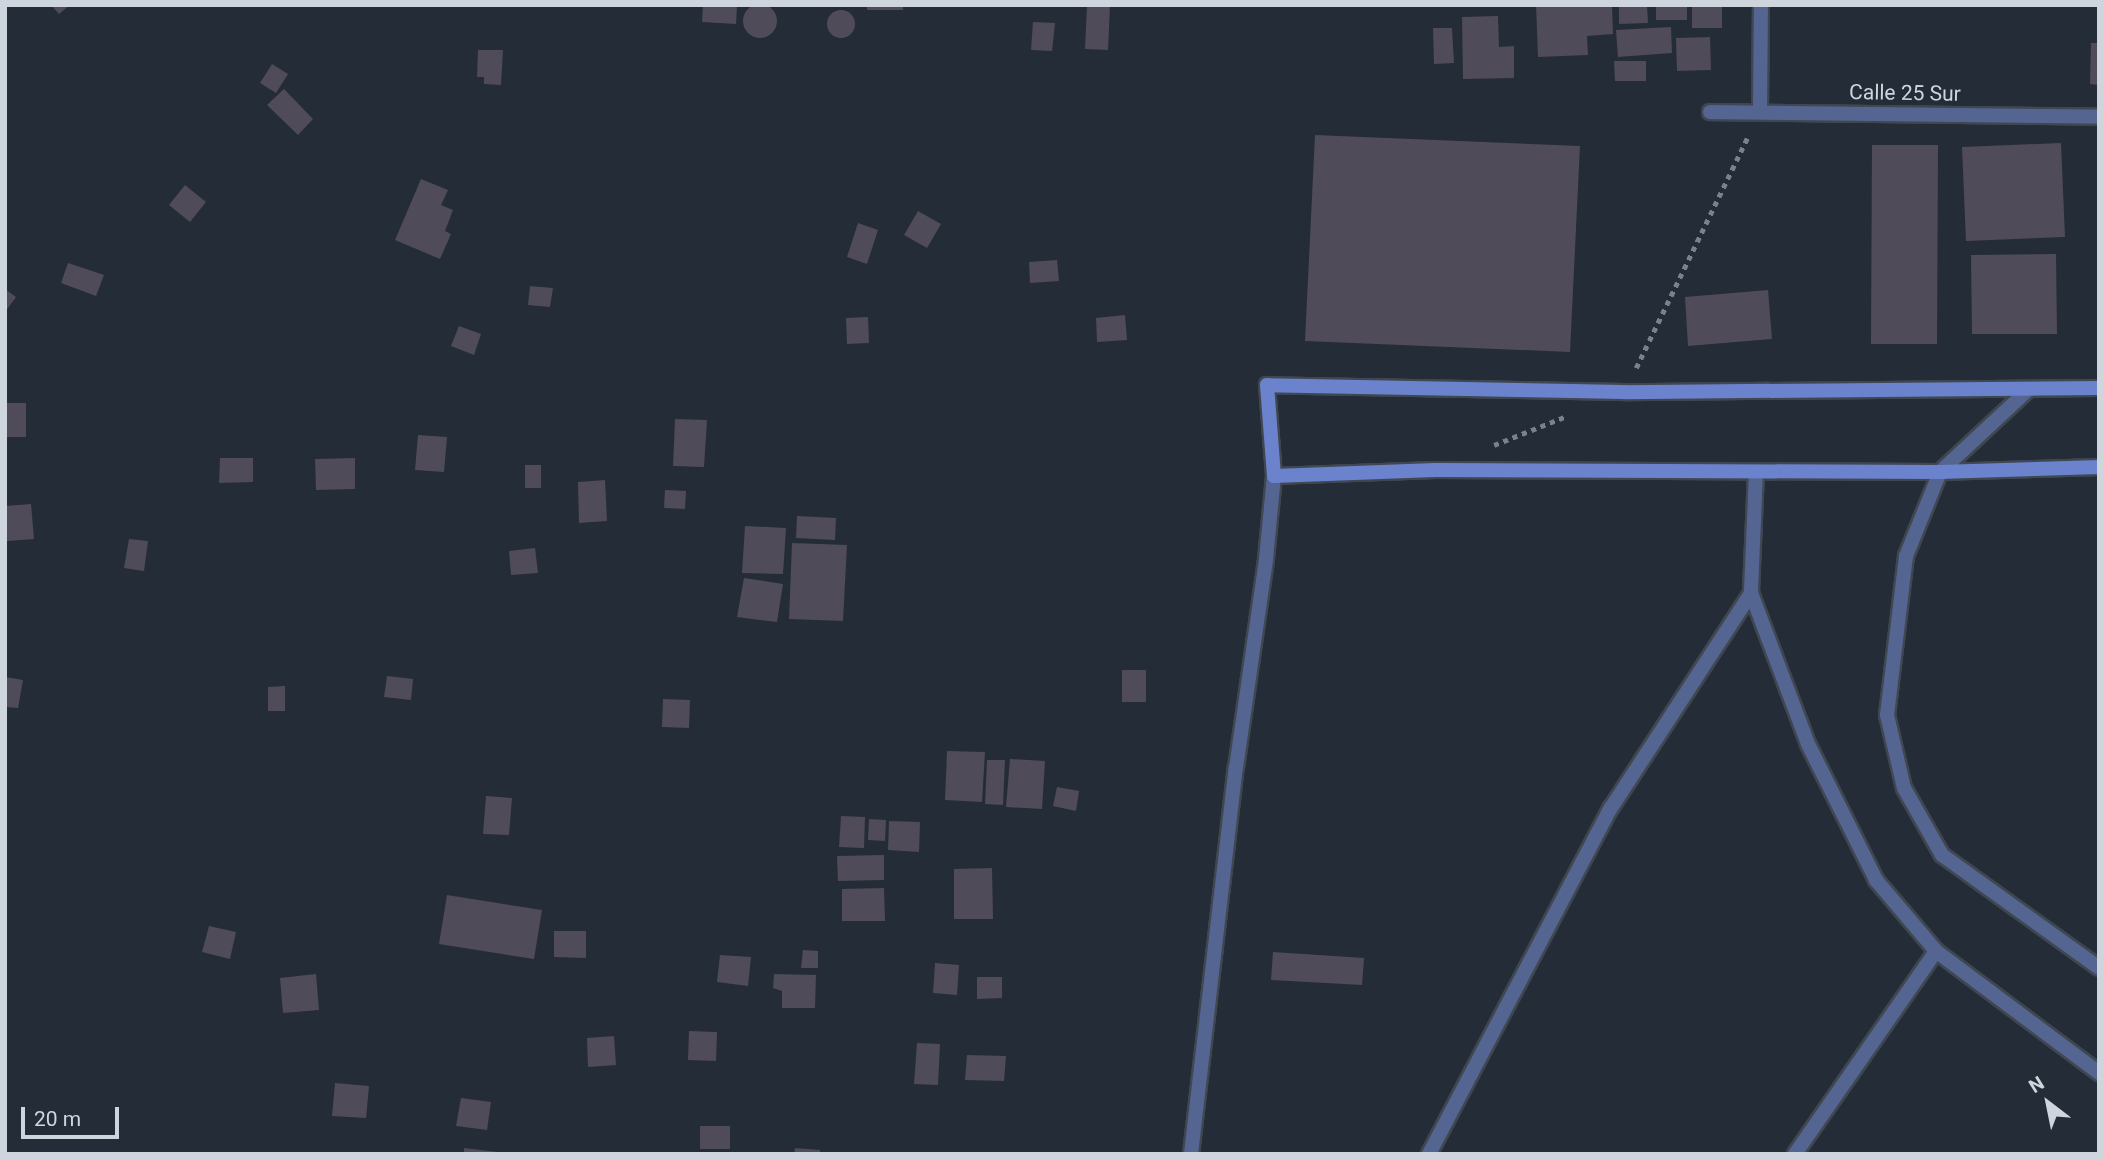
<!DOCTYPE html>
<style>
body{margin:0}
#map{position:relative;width:2104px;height:1159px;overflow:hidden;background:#242c37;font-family:Roboto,sans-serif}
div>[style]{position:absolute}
.building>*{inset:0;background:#504b59}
.round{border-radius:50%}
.path>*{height:4.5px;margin-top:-2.25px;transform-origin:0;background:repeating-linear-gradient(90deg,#7a818a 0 5px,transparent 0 10px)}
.roads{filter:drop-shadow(2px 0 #3f4751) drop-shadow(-2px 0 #3f4751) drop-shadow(0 2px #3f4751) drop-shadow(0 -2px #3f4751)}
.minor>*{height:14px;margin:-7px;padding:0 7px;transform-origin:7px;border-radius:7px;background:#556592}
.secondary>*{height:14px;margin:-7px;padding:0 7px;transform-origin:7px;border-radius:7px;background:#6b83cc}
span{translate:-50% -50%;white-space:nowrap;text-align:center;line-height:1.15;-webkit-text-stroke:5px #242c37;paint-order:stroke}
.street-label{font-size:21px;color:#cfd5dc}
.frame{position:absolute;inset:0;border:7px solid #cfd5dc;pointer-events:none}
.north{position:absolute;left:2013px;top:1068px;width:70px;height:70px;-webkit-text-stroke:5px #242c37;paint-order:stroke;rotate:328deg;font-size:19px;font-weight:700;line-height:28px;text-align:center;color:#cfd5dc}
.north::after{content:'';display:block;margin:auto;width:24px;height:32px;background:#cfd5dc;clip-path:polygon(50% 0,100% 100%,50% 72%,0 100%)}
.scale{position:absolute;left:21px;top:1107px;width:98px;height:32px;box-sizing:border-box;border:4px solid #cfd5dc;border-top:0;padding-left:9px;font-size:21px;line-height:24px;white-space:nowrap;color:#cfd5dc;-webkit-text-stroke:5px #242c37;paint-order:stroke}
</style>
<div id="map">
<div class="building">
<i class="round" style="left:743px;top:4px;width:34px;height:34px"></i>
<i style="clip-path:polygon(51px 5px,70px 5px,59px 14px)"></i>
<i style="clip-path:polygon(703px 5px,737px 5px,736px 24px,702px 22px)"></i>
<i style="clip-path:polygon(867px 5px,903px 5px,903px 10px,867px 10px)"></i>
<i style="clip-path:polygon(1087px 5px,1110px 5px,1108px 50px,1085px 49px)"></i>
<i style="clip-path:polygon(1536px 5px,1612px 5px,1613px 34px,1587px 36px,1588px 55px,1538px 57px)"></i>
<i style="clip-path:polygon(1619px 5px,1647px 5px,1648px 23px,1619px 24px)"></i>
<i style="clip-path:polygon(1656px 5px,1687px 5px,1687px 20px,1656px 20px)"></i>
<i style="clip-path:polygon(1692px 5px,1722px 5px,1722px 28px,1692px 28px)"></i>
<i class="round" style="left:827px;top:10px;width:28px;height:28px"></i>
<i style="clip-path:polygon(1498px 16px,1499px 47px,1514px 46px,1514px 78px,1463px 79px,1462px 17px)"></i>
<i style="clip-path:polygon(1033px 22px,1055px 23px,1052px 51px,1031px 50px)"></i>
<i style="clip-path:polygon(1671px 27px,1672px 53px,1618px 57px,1616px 30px)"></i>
<i style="clip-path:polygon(1433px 28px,1452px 28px,1454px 63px,1434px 64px)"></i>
<i style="clip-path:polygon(1710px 37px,1711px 70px,1677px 71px,1676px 38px)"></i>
<i style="clip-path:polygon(2091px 43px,2099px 43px,2099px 85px,2090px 84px)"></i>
<i style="clip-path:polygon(478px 50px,503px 50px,501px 85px,484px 84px,484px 77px,477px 77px)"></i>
<i style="clip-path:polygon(1614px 61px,1646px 61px,1646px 81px,1615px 81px)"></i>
<i style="clip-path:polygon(272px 64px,288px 74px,276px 93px,260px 83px)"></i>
<i style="clip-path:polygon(284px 89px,313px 119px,298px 135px,267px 105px)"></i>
<i style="clip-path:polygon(1315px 135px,1580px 146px,1570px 352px,1305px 341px)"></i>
<i style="clip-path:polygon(2061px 143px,2065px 237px,1966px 241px,1962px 147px)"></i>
<i style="clip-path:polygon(1872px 145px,1938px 145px,1937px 344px,1871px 344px)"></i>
<i style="clip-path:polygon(421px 179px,448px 190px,441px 205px,453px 210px,445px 231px,451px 234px,440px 259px,395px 240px)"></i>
<i style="clip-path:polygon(185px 185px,206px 202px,190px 222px,169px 205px)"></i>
<i style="clip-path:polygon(918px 211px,941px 224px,927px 248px,904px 235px)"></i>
<i style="clip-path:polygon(858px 223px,878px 230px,867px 264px,847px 257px)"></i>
<i style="clip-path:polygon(2056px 254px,2057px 334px,1972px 334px,1971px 255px)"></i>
<i style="clip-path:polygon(1057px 260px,1059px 281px,1030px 283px,1029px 262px)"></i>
<i style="clip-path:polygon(68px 263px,104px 275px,96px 296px,61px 283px)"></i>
<i style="clip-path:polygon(530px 286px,553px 288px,550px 307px,528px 305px)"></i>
<i style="clip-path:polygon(5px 289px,16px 297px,5px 312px)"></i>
<i style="clip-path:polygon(1768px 290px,1772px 339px,1688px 346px,1685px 297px)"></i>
<i style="clip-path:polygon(1125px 315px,1127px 340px,1097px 342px,1096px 318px)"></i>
<i style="clip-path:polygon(868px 317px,869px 343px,847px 344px,846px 318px)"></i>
<i style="clip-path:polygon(459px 326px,481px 334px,474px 355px,451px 346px)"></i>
<i style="clip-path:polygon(5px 403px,26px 403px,26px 437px,5px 437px)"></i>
<i style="clip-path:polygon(675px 419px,707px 420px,704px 467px,673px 466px)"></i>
<i style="clip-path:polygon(418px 435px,447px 437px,444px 472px,415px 470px)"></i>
<i style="clip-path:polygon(220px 458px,253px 458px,253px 482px,219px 483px)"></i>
<i style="clip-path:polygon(355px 458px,355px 489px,316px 490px,315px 459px)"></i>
<i style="clip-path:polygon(525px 465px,541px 465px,541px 488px,525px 488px)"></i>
<i style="clip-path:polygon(605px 480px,607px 521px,579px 523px,578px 482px)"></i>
<i style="clip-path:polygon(665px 490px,686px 491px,685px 509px,664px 508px)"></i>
<i style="clip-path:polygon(31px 504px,34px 539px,7px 541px,5px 506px)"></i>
<i style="clip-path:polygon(797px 516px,836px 518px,835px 540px,796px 538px)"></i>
<i style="clip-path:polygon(745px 526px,786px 528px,783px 574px,742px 573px)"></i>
<i style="clip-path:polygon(129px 539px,148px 541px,144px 571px,124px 568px)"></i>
<i style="clip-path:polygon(792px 543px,847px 545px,843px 621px,789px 619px)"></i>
<i style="clip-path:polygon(535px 548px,538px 573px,511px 575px,509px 551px)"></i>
<i style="clip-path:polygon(744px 578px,783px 584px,777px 622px,737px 617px)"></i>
<i style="clip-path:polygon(1122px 670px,1146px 670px,1146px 702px,1122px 702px)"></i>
<i style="clip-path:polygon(387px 676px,413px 679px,411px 700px,384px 697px)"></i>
<i style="clip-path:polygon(5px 677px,23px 680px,18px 708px,5px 707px)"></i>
<i style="clip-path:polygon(285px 686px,285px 711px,268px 711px,268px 687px)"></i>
<i style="clip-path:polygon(663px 699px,690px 700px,689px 728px,662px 727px)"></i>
<i style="clip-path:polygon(947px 751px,985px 752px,982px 802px,945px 800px)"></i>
<i style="clip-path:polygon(1010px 759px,1045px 761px,1042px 809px,1006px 807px)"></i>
<i style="clip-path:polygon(987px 760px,1005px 760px,1003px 805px,985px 804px)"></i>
<i style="clip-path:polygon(1057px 787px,1079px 791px,1076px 811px,1053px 806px)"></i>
<i style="clip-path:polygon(486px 796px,512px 798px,509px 835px,483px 834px)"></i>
<i style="clip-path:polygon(841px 816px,865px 817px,864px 848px,839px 847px)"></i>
<i style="clip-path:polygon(869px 819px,886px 820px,885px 841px,868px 840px)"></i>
<i style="clip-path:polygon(889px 821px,920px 822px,919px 852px,888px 850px)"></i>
<i style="clip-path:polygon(884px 855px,884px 880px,838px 881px,837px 856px)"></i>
<i style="clip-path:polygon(992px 868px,993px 919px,954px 919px,954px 869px)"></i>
<i style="clip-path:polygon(884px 888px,885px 921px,842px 921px,842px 889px)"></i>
<i style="clip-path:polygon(447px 895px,542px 910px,534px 959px,439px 944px)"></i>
<i style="clip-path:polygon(209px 926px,236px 932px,230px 959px,202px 952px)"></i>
<i style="clip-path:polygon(554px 931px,586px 931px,586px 958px,554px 957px)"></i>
<i style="clip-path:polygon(803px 950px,818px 951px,818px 968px,801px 968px)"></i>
<i style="clip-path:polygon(1273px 952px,1364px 958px,1362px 985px,1271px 980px)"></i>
<i style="clip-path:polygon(720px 955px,751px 957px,748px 986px,717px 982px)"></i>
<i style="clip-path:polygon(935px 963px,959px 965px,957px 995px,933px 993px)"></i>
<i style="clip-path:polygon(316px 974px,319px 1010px,283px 1013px,280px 978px)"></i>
<i style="clip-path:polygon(774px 974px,816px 975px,815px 1008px,782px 1008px,782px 991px,773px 988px)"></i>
<i style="clip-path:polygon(977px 977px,1002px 977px,1002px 998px,977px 999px)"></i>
<i style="clip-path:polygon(689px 1031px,717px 1032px,716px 1061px,688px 1060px)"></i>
<i style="clip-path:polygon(614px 1036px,616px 1065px,588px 1067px,587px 1038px)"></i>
<i style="clip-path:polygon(917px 1043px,940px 1044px,938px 1085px,914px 1084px)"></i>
<i style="clip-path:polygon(967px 1055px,1006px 1056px,1004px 1081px,965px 1080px)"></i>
<i style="clip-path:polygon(335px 1083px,369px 1086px,366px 1118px,332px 1116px)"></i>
<i style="clip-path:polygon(461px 1098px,491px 1102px,487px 1130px,456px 1126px)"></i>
<i style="clip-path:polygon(700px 1126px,730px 1126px,730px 1149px,700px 1149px)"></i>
<i style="clip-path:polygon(464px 1148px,498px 1152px,498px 1154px,464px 1154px)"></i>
<i style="clip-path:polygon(795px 1148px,820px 1150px,820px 1154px,794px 1154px)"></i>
</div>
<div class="path">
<i style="left:1636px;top:368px;width:258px;rotate:-64.2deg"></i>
<i style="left:1494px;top:445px;width:79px;rotate:-21.7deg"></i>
</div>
<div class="roads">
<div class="minor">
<i style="left:1760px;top:111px;width:106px;rotate:-89.5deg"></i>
<i style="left:1710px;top:112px;width:389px;rotate:0.7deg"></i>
<i style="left:2029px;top:389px;width:122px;rotate:137deg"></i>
<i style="left:1940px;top:472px;width:91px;rotate:112deg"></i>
<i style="left:1906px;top:556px;width:160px;rotate:96.8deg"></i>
<i style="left:1887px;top:715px;width:75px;rotate:76.9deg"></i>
<i style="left:1904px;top:788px;width:77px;rotate:60.4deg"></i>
<i style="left:1942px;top:855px;width:193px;rotate:35.7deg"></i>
<i style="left:1756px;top:472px;width:121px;rotate:92.4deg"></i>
<i style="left:1751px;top:593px;width:161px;rotate:69.3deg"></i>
<i style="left:1808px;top:744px;width:152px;rotate:63.4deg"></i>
<i style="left:1876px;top:880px;width:93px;rotate:49.8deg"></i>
<i style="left:1936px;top:951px;width:204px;rotate:36.8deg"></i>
<i style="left:1191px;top:1154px;width:389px;rotate:-83.4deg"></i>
<i style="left:1236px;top:768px;width:211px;rotate:-81.8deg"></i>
<i style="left:1266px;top:559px;width:83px;rotate:-84.5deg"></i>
<i style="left:1429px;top:1154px;width:391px;rotate:-62.3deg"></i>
<i style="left:1611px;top:808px;width:257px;rotate:-56.9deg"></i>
<i style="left:1795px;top:1154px;width:247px;rotate:-55.2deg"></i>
</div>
<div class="secondary">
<i style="left:2099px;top:388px;width:475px;rotate:179.5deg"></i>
<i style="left:1624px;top:392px;width:357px;rotate:-178.9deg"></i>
<i style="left:1267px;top:385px;width:91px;rotate:85.6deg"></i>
<i style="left:1274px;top:476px;width:161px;rotate:-2.1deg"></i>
<i style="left:1435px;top:470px;width:505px;rotate:0.23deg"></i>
<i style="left:1940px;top:472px;width:159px;rotate:-1.8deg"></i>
</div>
</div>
<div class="street-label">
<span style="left:1905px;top:93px;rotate:1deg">Calle 25 Sur</span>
</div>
<div class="frame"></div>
<div class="north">N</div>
<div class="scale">20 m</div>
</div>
